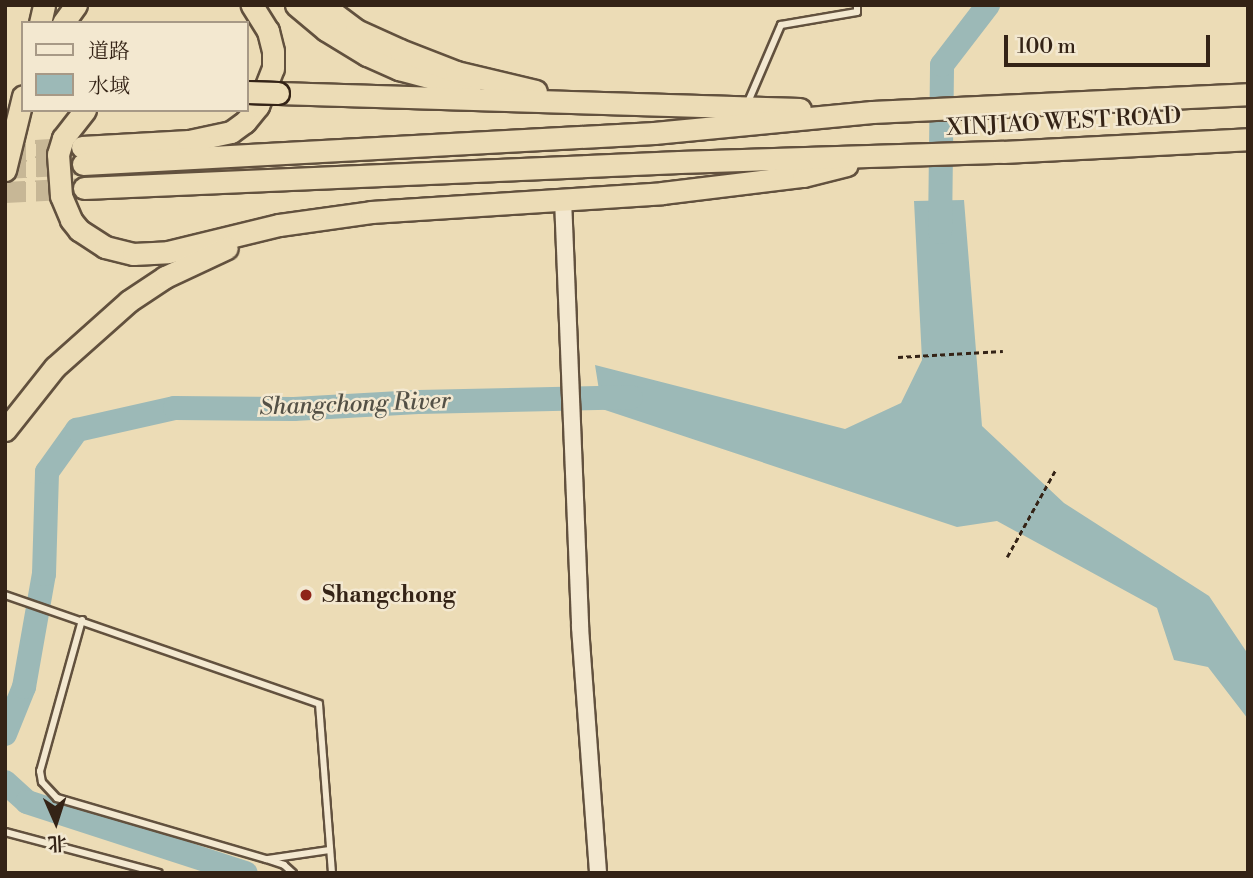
<!DOCTYPE html>
<meta charset="utf-8">
<style>
body{margin:0}
#map{position:relative;width:1253px;height:878px;overflow:hidden;background:#ecdcb6;font-family:"Libre Bodoni","Noto Serif SC",serif}
div>[style]{position:absolute}
.water>*{inset:0;background:#9cb9b7}
.river>*{height:24px;margin:-12px;padding:0 12px;transform-origin:12px;border-radius:12px;background:#9cb9b7}
.trunk-tunnel>*{height:21px;margin-top:-10.5px;transform-origin:0;background:repeating-linear-gradient(90deg,#c7b796 0 21px,transparent 0 31px)}
.path>*{height:2.5px;margin-top:-1.25px;transform-origin:0;background:repeating-linear-gradient(90deg,#342316 0 5px,transparent 0 8.5px)}
.roads{filter:drop-shadow(2px 0 #62513e) drop-shadow(-2px 0 #62513e) drop-shadow(0 2px #62513e) drop-shadow(0 -2px #62513e)}
.service>*{height:6px;margin:-3px;padding:0 3px;transform-origin:3px;border-radius:3px;background:#f3e8d0}
.tertiary>*{height:16px;margin:-8px;padding:0 8px;transform-origin:8px;border-radius:8px;background:#f3e8d0}
.trunk>*{height:21px;margin:-10.5px;padding:0 10.5px;transform-origin:10.5px;border-radius:10.5px;background:#ecdcb6}
.bridges{filter:drop-shadow(2px 0 #342316) drop-shadow(-2px 0 #342316) drop-shadow(0 2px #342316) drop-shadow(0 -2px #342316)}
.trunk-bridge>*{height:21px;margin:-10.5px;padding:0 10.5px;transform-origin:10.5px;border-radius:10.5px;background:#ecdcb6}
.dots>*{width:19px;height:19px;translate:-50% -50%;box-sizing:border-box;border:4px solid #f3e8d0;border-radius:50%}
span{translate:-50% -50%;white-space:nowrap;text-align:center;line-height:1.15;-webkit-text-stroke:5px #f3e8d0;paint-order:stroke}
.street-label{font-size:23px;color:#342316}
.poi-label{font-size:23px;color:#342316;font-weight:700}
.left{translate:0 -50%;text-align:left}
.water-label{font-size:24px;color:#535046;font-style:italic}
.frame{position:absolute;inset:0;border:7px solid #342316;pointer-events:none}
.legend{position:absolute;left:21px;top:21px;width:228px;height:91px;box-sizing:border-box;background:#f3e8d0;border:2px solid #a79986;margin:0;padding:9px 12px;list-style:none;font-size:21px;color:#342316}
.legend li{display:flex;align-items:center;gap:14px;height:35px}
.legend b{width:35px;border:2px solid #a79986}
.north{position:absolute;left:21px;top:787px;width:70px;height:70px;-webkit-text-stroke:5px #f3e8d0;paint-order:stroke;rotate:177deg;font-size:19px;font-weight:700;line-height:28px;text-align:center;color:#342316}
.north::after{content:'';display:block;margin:auto;width:24px;height:32px;background:#342316;clip-path:polygon(50% 0,100% 100%,50% 72%,0 100%)}
.scale{position:absolute;left:1004px;top:35px;width:206px;height:32px;box-sizing:border-box;border:4px solid #342316;border-top:0;padding-left:9px;font-size:21px;line-height:24px;white-space:nowrap;color:#342316;-webkit-text-stroke:5px #f3e8d0;paint-order:stroke}
</style>
<div id="map">
<div class="water">
<i style="clip-path:polygon(964px 200px,982px 426px,1064px 503px,1209px 596px,1248px 654px,1248px 719px,1208px 667px,1174px 660px,1157px 608px,997px 521px,957px 527px,602px 409px,595px 365px,845px 429px,901px 403px,922px 360px,914px 201px)"></i>
</div>
<div class="river">
<i style="left:940px;top:232px;width:167px;rotate:-89.3deg"></i>
<i style="left:942px;top:65px;width:76px;rotate:-52.5deg"></i>
<i style="left:5px;top:734px;width:51px;rotate:-68deg"></i>
<i style="left:24px;top:687px;width:115px;rotate:-80deg"></i>
<i style="left:44px;top:574px;width:102px;rotate:-88.3deg"></i>
<i style="left:47px;top:472px;width:52px;rotate:-54.5deg"></i>
<i style="left:77px;top:430px;width:100px;rotate:-12.7deg"></i>
<i style="left:175px;top:408px;width:119px;rotate:0.5deg"></i>
<i style="left:294px;top:409px;width:124px;rotate:-3.2deg"></i>
<i style="left:418px;top:402px;width:213px;rotate:-1.3deg"></i>
<i style="left:5px;top:782px;width:30px;rotate:42deg"></i>
<i style="left:27px;top:802px;width:230px;rotate:18deg"></i>
</div>
<div class="trunk-tunnel">
<i style="left:5px;top:152px;width:77px;rotate:-3.7deg"></i>
<i style="left:5px;top:168px;width:73px;rotate:-3.1deg"></i>
<i style="left:5px;top:192px;width:79px;rotate:-2.9deg"></i>
</div>
<div class="path">
<i style="left:898px;top:357px;width:105px;rotate:-3.3deg"></i>
<i style="left:1007px;top:557px;width:101px;rotate:-60.9deg"></i>
</div>
<div class="roads">
<div class="service">
<i style="left:748px;top:102px;width:84px;rotate:-66.8deg"></i>
<i style="left:781px;top:25px;width:77px;rotate:-9.7deg"></i>
<i style="left:857px;top:12px;width:7px;rotate:-90deg"></i>
<i style="left:5px;top:595px;width:332px;rotate:19.1deg"></i>
<i style="left:319px;top:704px;width:169px;rotate:85.6deg"></i>
<i style="left:82px;top:620px;width:157px;rotate:105.5deg"></i>
<i style="left:40px;top:771px;width:11px;rotate:80deg"></i>
<i style="left:42px;top:782px;width:22px;rotate:47deg"></i>
<i style="left:57px;top:798px;width:218px;rotate:16.3deg"></i>
<i style="left:266px;top:859px;width:19px;rotate:18deg"></i>
<i style="left:284px;top:865px;width:12px;rotate:42deg"></i>
<i style="left:5px;top:832px;width:159px;rotate:14.9deg"></i>
<i style="left:268px;top:859px;width:62px;rotate:-8.4deg"></i>
</div>
<div class="tertiary">
<i style="left:563px;top:199px;width:428px;rotate:87.7deg"></i>
<i style="left:580px;top:627px;width:247px;rotate:85.8deg"></i>
</div>
<div class="trunk">
<i style="left:296px;top:5px;width:39px;rotate:40deg"></i>
<i style="left:326px;top:30px;width:48px;rotate:31.4deg"></i>
<i style="left:367px;top:55px;width:35px;rotate:24deg"></i>
<i style="left:399px;top:69px;width:73px;rotate:15deg"></i>
<i style="left:323px;top:5px;width:41px;rotate:37.1deg"></i>
<i style="left:356px;top:30px;width:48px;rotate:24.4deg"></i>
<i style="left:400px;top:50px;width:60px;rotate:21.4deg"></i>
<i style="left:456px;top:72px;width:82px;rotate:13.4deg"></i>
<i style="left:40px;top:23px;width:18px;rotate:-77deg"></i>
<i style="left:63px;top:23px;width:22px;rotate:-54deg"></i>
<i style="left:278px;top:93px;width:522px;rotate:1.76deg"></i>
<i style="left:85px;top:110px;width:36px;rotate:128deg"></i>
<i style="left:63px;top:138px;width:17px;rotate:107deg"></i>
<i style="left:58px;top:154px;width:42px;rotate:85.9deg"></i>
<i style="left:61px;top:196px;width:26px;rotate:67deg"></i>
<i style="left:71px;top:220px;width:13px;rotate:51deg"></i>
<i style="left:79px;top:230px;width:31px;rotate:33deg"></i>
<i style="left:105px;top:247px;width:29px;rotate:14deg"></i>
<i style="left:133px;top:254px;width:35px;rotate:-3deg"></i>
<i style="left:168px;top:252px;width:114px;rotate:-13.7deg"></i>
<i style="left:279px;top:225px;width:93px;rotate:-8deg"></i>
<i style="left:371px;top:212px;width:292px;rotate:-3.7deg"></i>
<i style="left:662px;top:193px;width:142px;rotate:-6.9deg"></i>
<i style="left:803px;top:176px;width:45px;rotate:-14deg"></i>
<i style="left:82px;top:147px;width:107px;rotate:-3.2deg"></i>
<i style="left:189px;top:141px;width:43px;rotate:-12.1deg"></i>
<i style="left:231px;top:132px;width:17px;rotate:-36deg"></i>
<i style="left:245px;top:122px;width:21px;rotate:-51deg"></i>
<i style="left:258px;top:106px;width:41px;rotate:-68.5deg"></i>
<i style="left:273px;top:68px;width:17px;rotate:-90deg"></i>
<i style="left:273px;top:51px;width:21px;rotate:-104deg"></i>
<i style="left:268px;top:31px;width:31px;rotate:-122deg"></i>
<i style="left:83px;top:164px;width:572px;rotate:-3.11deg"></i>
<i style="left:654px;top:133px;width:219px;rotate:-5.5deg"></i>
<i style="left:872px;top:112px;width:376px;rotate:-2.7deg"></i>
<i style="left:5px;top:170px;width:76px;rotate:-76.3deg"></i>
<i style="left:84px;top:188px;width:596px;rotate:-2.5deg"></i>
<i style="left:679px;top:162px;width:324px;rotate:-1.8deg"></i>
<i style="left:1003px;top:152px;width:245px;rotate:-3deg"></i>
<i style="left:5px;top:430px;width:80px;rotate:-51.6deg"></i>
<i style="left:55px;top:367px;width:99px;rotate:-41.7deg"></i>
<i style="left:129px;top:301px;width:43px;rotate:-33.7deg"></i>
<i style="left:165px;top:277px;width:68px;rotate:-25.1deg"></i>
</div>
</div>
<div class="bridges">
<div class="trunk-bridge">
<i style="left:247px;top:92px;width:31px;rotate:2deg"></i>
</div>
</div>
<div class="dots">
<i style="left:306px;top:595px;background:#8f2418"></i>
</div>
<div class="street-label">
<span style="left:1064px;top:122px;rotate:-3deg">XINJIAO WEST ROAD</span>
</div>
<div class="poi-label">
<span class="left" style="left:322px;top:595px">Shangchong</span>
</div>
<div class="water-label">
<span style="left:355px;top:405px;rotate:-2deg">Shangchong River</span>
</div>
<div class="frame"></div>
<ul class="legend">
<li><b style="height:9px;background:#f3e8d0"></b>道路</li>
<li><b style="height:19px;background:#9cb9b7"></b>水域</li>
</ul>
<div class="north">北</div>
<div class="scale">100 m</div>
</div>
